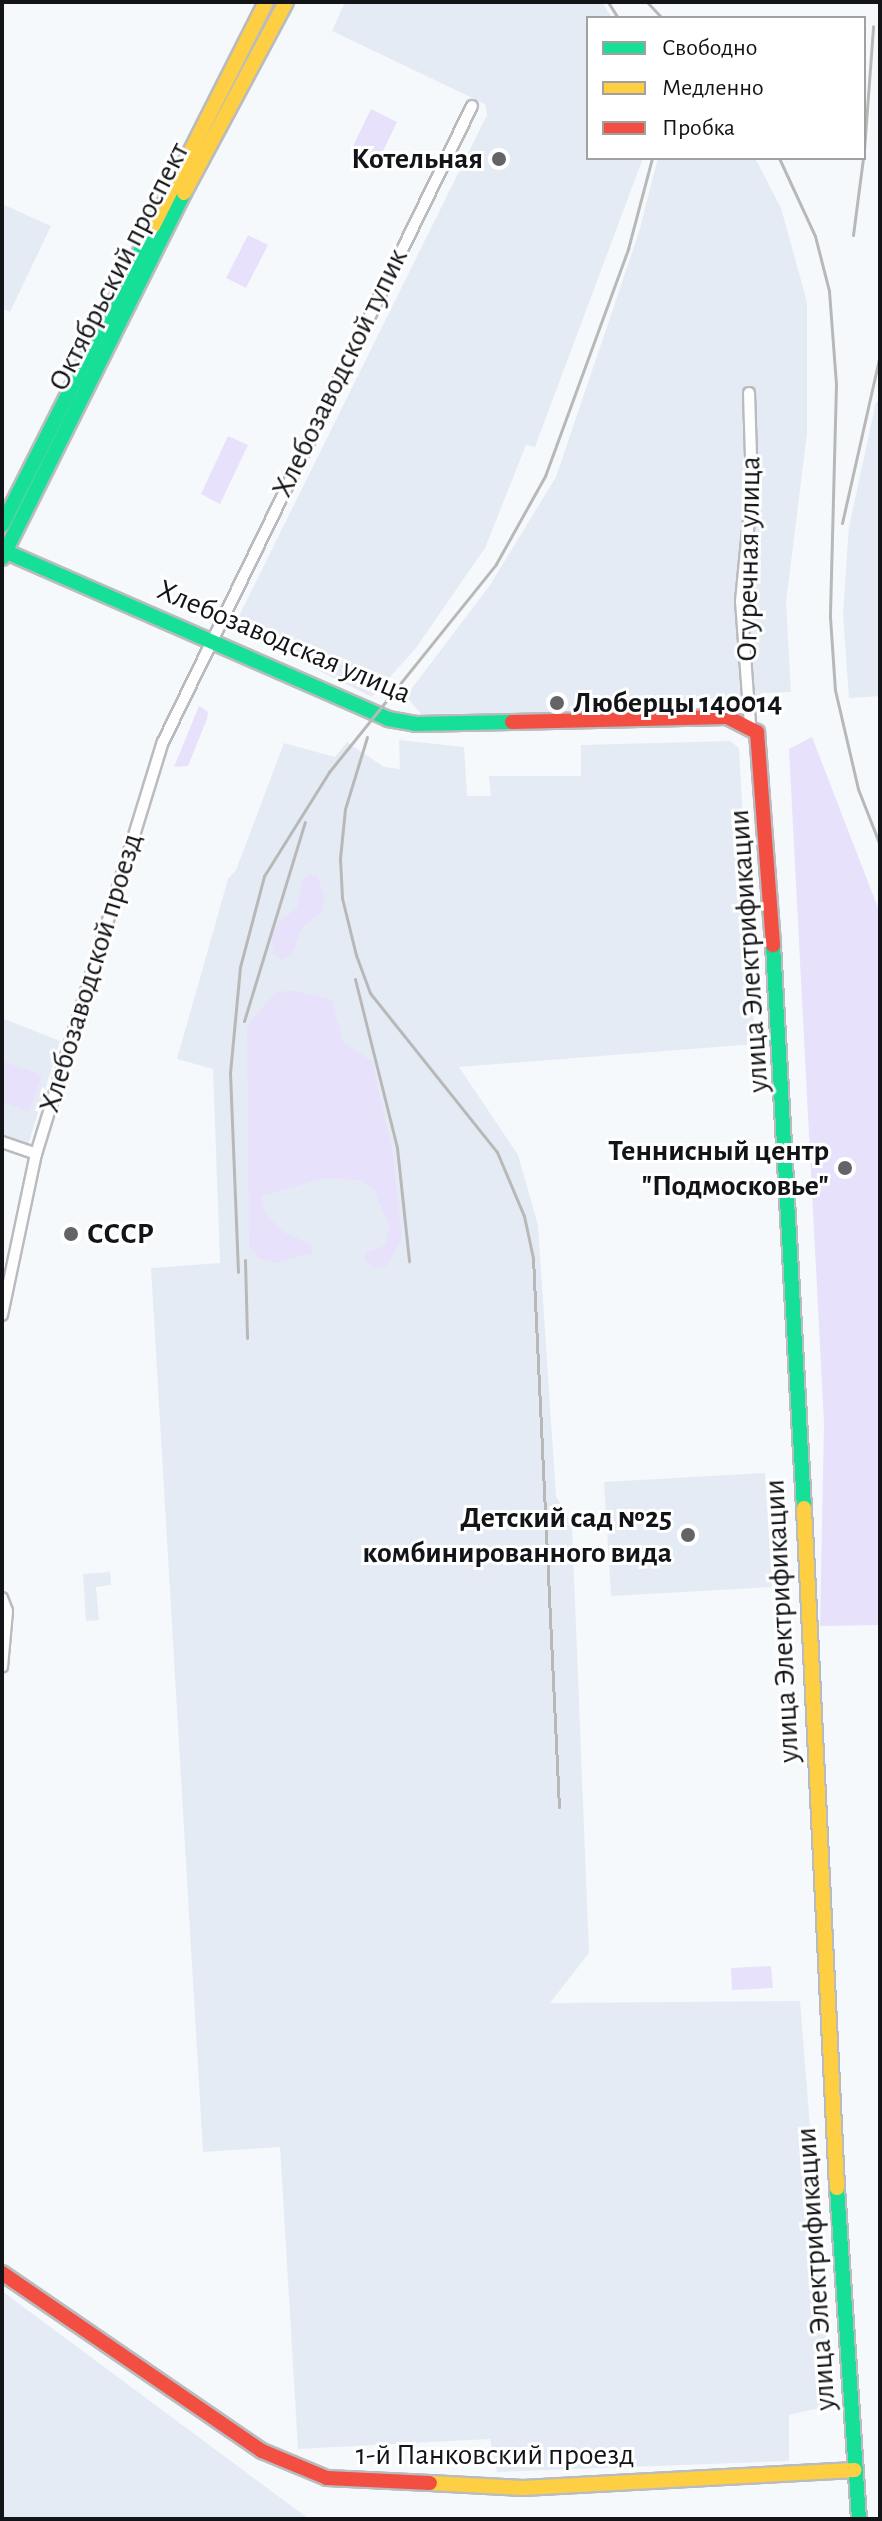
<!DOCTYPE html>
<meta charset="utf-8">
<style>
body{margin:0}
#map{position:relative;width:882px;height:2521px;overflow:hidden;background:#f6f9fc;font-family:"Alegreya Sans",sans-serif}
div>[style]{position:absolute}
.built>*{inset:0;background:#e5ebf4}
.green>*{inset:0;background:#e7e1fb}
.roads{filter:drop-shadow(2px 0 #babbbe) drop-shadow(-2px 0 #babbbe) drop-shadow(0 2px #babbbe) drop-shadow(0 -2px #babbbe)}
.street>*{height:10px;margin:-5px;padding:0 5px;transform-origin:5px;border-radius:5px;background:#fefeff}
.fast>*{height:14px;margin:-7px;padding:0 7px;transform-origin:7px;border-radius:7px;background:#16e098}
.slow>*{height:14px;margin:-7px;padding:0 7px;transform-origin:7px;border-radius:7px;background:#ffcf43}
.jam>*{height:14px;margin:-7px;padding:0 7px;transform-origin:7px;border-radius:7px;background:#f24e42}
.rail>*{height:3px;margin:-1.5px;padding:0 1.5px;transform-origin:1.5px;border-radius:1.5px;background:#b8b8b9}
.dots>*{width:22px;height:22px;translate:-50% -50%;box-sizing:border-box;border:4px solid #fff;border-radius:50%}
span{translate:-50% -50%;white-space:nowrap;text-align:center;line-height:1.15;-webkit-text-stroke:6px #fff;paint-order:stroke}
.poi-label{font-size:30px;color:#131417;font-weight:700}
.right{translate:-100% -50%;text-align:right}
.left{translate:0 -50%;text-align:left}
.street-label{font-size:30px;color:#131417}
.frame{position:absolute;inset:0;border:4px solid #131417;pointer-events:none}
.legend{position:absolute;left:586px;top:16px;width:280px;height:144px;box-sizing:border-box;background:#fff;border:2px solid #a1a1a2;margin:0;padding:10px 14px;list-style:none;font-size:24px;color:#131417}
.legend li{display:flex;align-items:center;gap:16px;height:40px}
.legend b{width:40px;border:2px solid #a1a1a2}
</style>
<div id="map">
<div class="built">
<i style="clip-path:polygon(345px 2px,602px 2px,612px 18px,588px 18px,588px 158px,643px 158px,535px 447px,526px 445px,485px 548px,416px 648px,372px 697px,233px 628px,487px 115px,485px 104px,332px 31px)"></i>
<i style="clip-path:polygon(658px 158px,755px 158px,781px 208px,807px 302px,807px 433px,786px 603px,791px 692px,761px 693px,762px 708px,754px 709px,749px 604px,758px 489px,756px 393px,742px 394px,747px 482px,734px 604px,744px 700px,695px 698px,694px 712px,421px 714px,406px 696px,490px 585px,556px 477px,639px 232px)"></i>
<i style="clip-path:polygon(2px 204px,51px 226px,10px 312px,2px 308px)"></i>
<i style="clip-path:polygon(876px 402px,880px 402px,880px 696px,849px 698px,843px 613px,849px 527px)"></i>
<i style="clip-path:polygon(399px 740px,464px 747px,467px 796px,491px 796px,489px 776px,581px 776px,581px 745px,730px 741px,739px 748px,755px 1044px,459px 1067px,518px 1155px,538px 1225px,556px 1496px,572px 1525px,589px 1953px,550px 2003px,800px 2001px,832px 2405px,789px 2415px,789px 2461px,497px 2472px,490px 2439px,298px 2449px,280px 2147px,203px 2152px,151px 1268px,220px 1263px,213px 1069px,177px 1059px,228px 879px,236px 870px,284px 743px,335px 757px,347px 742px,384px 767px,400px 769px)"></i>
<i style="clip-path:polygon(2px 1018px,60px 1041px,28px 1145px,2px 1135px)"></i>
<i style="clip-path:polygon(765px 1473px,772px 1587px,611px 1596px,604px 1482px)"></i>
<i style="clip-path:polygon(110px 1572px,111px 1585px,96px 1587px,99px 1620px,86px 1621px,83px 1574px)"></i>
<i style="clip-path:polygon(2px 2291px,309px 2519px,2px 2519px)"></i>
</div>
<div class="green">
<i style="clip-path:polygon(371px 109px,397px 122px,378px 162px,352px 148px)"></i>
<i style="clip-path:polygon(248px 235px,268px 245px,246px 288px,226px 278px)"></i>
<i style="clip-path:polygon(228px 436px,248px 445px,220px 504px,201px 494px)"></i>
<i style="clip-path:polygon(199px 706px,208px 712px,207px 719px,188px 766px,174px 767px)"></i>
<i style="clip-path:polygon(812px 737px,880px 913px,880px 1625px,820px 1626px,824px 1423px,789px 749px)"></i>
<i style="clip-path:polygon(309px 874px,317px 876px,325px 897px,322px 911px,302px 928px,292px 954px,282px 960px,273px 953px,272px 935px,279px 921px,297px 908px,302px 881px)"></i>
<i style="clip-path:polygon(292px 990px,332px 1000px,344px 1043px,372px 1061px,392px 1148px,402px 1237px,387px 1266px,375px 1268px,364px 1260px,367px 1252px,386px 1245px,389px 1226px,373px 1188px,358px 1180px,325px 1178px,261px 1196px,266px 1214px,285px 1233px,311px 1244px,313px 1253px,275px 1263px,259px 1258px,249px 1247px,247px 1026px,275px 993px)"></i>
<i style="clip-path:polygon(2px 1061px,42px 1075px,29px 1112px,2px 1102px)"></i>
<i style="clip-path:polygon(771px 1966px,773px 1988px,732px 1990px,731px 1968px)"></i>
</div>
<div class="roads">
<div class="street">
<i style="left:749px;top:393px;width:96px;rotate:88.2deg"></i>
<i style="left:752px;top:489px;width:113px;rotate:95.6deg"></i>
<i style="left:741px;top:601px;width:123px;rotate:85.8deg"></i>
<i style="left:2px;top:1142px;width:36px;rotate:19deg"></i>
<i style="left:2px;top:1315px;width:165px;rotate:-78.1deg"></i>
<i style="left:36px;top:1154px;width:431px;rotate:-72.9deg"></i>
<i style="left:163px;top:742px;width:707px;rotate:-64.09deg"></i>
<i style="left:2px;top:1598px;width:14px;rotate:69deg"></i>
<i style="left:7px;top:1611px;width:56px;rotate:95.1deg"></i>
</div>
<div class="fast">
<i style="left:2px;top:525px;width:335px;rotate:-63.2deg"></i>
<i style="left:2px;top:550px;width:421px;rotate:23.6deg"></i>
<i style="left:388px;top:719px;width:27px;rotate:10deg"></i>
<i style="left:415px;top:724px;width:97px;rotate:-1.2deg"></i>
<i style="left:2px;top:558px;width:408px;rotate:-63.5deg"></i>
<i style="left:773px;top:945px;width:564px;rotate:86.85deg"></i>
<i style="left:837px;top:2188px;width:332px;rotate:86.2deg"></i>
</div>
<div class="slow">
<i style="left:184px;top:193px;width:217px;rotate:-61.9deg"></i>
<i style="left:153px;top:226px;width:251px;rotate:-63.2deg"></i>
<i style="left:804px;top:1508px;width:681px;rotate:87.22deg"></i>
<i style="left:430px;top:2483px;width:93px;rotate:3.1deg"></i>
<i style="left:523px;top:2488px;width:332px;rotate:-3.1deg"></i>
</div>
<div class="jam">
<i style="left:512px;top:722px;width:215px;rotate:-1.3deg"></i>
<i style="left:727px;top:717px;width:34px;rotate:27deg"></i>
<i style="left:757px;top:732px;width:214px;rotate:85.7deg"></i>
<i style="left:2px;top:2273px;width:315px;rotate:34.4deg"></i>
<i style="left:262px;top:2451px;width:70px;rotate:22.6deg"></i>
<i style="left:327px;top:2478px;width:103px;rotate:2.8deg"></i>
</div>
</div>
<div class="rail">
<i style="left:608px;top:2px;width:19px;rotate:58deg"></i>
<i style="left:647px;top:2px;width:22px;rotate:47deg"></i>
<i style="left:864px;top:150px;width:124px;rotate:-85.8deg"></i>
<i style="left:779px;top:158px;width:86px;rotate:65.2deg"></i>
<i style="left:815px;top:236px;width:57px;rotate:75.7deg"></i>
<i style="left:829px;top:291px;width:93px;rotate:85.7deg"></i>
<i style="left:836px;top:384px;width:233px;rotate:91.5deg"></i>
<i style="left:830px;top:617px;width:73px;rotate:86.1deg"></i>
<i style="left:835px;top:690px;width:102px;rotate:76.9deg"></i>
<i style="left:858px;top:789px;width:60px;rotate:68.6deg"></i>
<i style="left:853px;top:235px;width:78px;rotate:-82.6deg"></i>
<i style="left:842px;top:523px;width:173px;rotate:-77.3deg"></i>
<i style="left:367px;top:737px;width:75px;rotate:107deg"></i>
<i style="left:345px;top:809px;width:49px;rotate:95.8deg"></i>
<i style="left:340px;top:858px;width:40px;rotate:87.1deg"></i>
<i style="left:342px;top:898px;width:59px;rotate:76.2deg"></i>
<i style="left:356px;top:955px;width:40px;rotate:69.8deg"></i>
<i style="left:370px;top:993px;width:203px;rotate:51.4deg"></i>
<i style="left:497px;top:1152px;width:69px;rotate:67.1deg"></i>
<i style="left:524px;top:1216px;width:43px;rotate:77.9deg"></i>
<i style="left:533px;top:1258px;width:550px;rotate:87.29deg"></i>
<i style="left:355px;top:979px;width:174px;rotate:76deg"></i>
<i style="left:397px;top:1148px;width:114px;rotate:83.9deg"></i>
<i style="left:244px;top:1021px;width:208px;rotate:-73deg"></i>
<i style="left:245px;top:1260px;width:78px;rotate:88.5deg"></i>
<i style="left:238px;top:1272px;width:199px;rotate:-92.3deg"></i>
<i style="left:230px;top:1073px;width:106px;rotate:-84.6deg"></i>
<i style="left:240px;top:967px;width:94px;rotate:-75.2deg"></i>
<i style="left:264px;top:876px;width:123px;rotate:-58deg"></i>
<i style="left:329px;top:772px;width:267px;rotate:-51.2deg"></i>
<i style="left:496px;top:564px;width:101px;rotate:-60.9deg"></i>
<i style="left:545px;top:476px;width:242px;rotate:-69.9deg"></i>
<i style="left:628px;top:249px;width:94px;rotate:-75.2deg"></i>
</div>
<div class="dots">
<i style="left:499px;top:159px;background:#626467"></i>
<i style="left:557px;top:703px;background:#626467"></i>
<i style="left:845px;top:1168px;background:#626467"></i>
<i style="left:71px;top:1234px;background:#626467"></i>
<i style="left:688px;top:1535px;background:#626467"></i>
</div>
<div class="poi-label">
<span class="right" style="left:483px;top:159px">Котельная</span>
<span class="left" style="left:573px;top:703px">Люберцы 140014</span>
<span class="right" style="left:829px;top:1168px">Теннисный центр<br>"Подмосковье"</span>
<span class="left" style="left:87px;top:1234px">СССР</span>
<span class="right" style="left:672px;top:1535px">Детский сад №25<br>комбинированного вида</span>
</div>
<div class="street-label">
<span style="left:119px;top:267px;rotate:-63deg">Октябрьский проспект</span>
<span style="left:340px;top:373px;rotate:-64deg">Хлебозаводской тупик</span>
<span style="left:749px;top:559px;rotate:-89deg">Огуречная улица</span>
<span style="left:284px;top:642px;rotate:23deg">Хлебозаводская улица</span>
<span style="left:749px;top:951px;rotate:-94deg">улица Электрификации</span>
<span style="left:91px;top:973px;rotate:-73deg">Хлебозаводской проезд</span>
<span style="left:782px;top:1621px;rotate:-93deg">улица Электрификации</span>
<span style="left:816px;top:2269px;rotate:-94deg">улица Электрификации</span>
<span style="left:495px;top:2455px">1-й Панковский проезд</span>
</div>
<div class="frame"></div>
<ul class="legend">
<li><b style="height:10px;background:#16e098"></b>Свободно</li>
<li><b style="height:10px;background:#ffcf43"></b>Медленно</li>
<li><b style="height:10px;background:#f24e42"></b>Пробка</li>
</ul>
</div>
